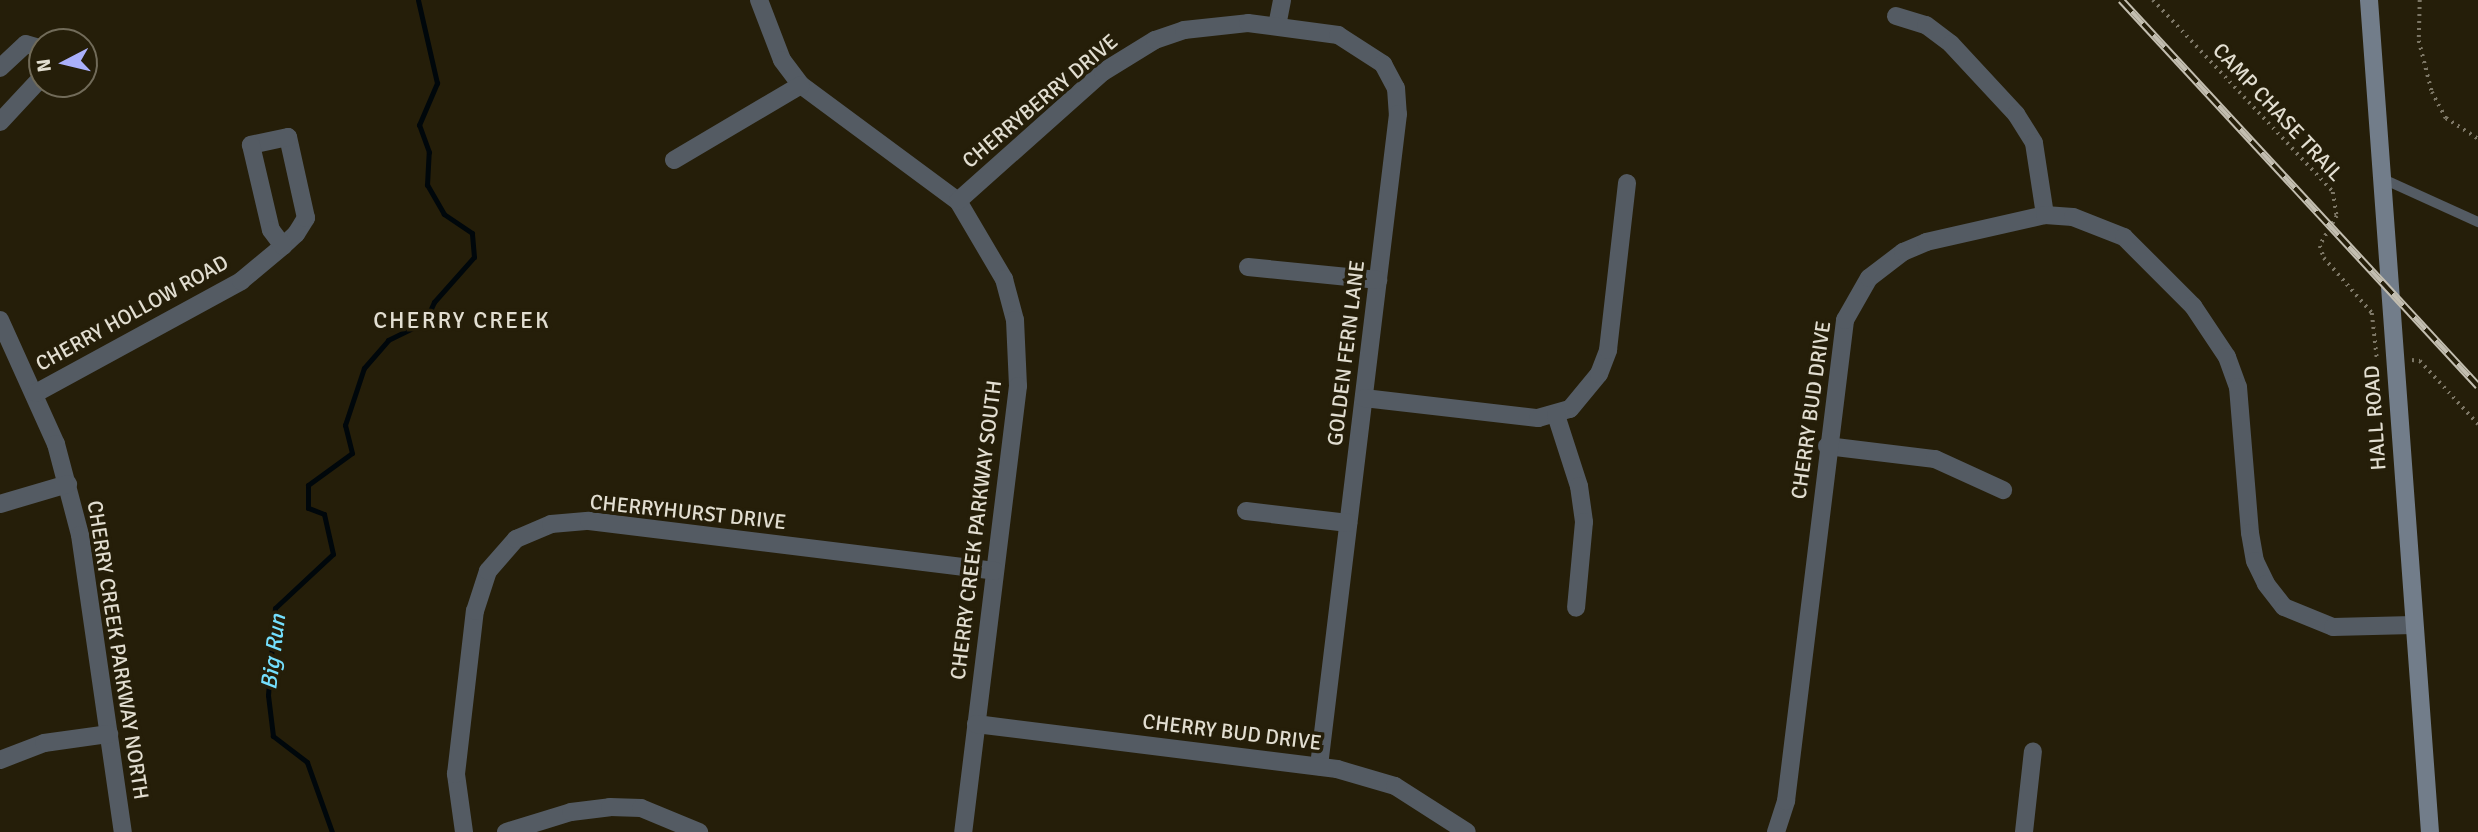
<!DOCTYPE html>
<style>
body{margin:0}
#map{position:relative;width:2478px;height:832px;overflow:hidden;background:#251e09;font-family:Signika,sans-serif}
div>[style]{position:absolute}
.stream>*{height:5px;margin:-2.5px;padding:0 2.5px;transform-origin:2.5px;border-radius:2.5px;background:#00070b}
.path>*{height:3.5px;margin-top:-1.75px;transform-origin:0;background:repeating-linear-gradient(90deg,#7d7766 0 2px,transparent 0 7px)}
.service>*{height:10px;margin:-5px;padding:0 5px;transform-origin:5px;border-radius:5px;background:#545b63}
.minor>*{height:18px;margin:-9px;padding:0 9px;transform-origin:9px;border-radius:9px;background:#545b63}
.secondary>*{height:18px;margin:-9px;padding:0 9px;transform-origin:9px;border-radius:9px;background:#727d8a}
.rail>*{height:8px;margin-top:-4px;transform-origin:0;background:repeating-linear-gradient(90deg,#251e09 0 16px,#c3beb0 0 32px);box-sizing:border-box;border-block:2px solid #c3beb0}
span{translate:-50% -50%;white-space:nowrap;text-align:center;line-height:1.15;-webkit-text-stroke:7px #251e09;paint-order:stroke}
.street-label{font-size:21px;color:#e2ded1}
.neighbourhood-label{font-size:23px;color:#e2ded1;letter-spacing:2px}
.water-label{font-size:23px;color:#74dffd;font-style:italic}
.north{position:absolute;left:28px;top:28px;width:70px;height:70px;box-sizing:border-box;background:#251e09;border:2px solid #716b59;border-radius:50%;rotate:263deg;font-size:19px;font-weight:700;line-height:28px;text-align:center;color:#e2ded1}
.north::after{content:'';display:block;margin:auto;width:24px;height:32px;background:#aab0fb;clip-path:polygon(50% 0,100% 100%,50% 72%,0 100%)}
</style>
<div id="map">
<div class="stream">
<i style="left:332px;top:832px;width:74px;rotate:-109.7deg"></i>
<i style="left:307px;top:762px;width:43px;rotate:-142.6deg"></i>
<i style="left:273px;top:736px;width:41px;rotate:-97deg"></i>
<i style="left:268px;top:695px;width:87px;rotate:-85.4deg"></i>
<i style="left:275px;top:608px;width:79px;rotate:-43deg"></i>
<i style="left:333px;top:554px;width:41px;rotate:-102.7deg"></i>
<i style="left:324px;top:514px;width:17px;rotate:-159deg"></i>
<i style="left:308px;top:508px;width:23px;rotate:-90deg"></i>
<i style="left:308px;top:485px;width:54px;rotate:-36deg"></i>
<i style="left:352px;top:453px;width:29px;rotate:-104deg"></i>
<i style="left:345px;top:425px;width:60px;rotate:-71.6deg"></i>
<i style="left:364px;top:368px;width:37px;rotate:-49deg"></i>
<i style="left:388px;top:340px;width:41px;rotate:-25.9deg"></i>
<i style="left:425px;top:322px;width:22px;rotate:-66deg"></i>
<i style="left:434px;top:302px;width:60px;rotate:-48.4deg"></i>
<i style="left:474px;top:257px;width:24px;rotate:-95deg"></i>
<i style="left:472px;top:233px;width:34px;rotate:-146deg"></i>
<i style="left:444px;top:214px;width:34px;rotate:-120deg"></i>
<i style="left:427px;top:185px;width:33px;rotate:-87deg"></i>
<i style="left:429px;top:152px;width:29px;rotate:-110deg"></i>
<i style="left:419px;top:125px;width:46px;rotate:-66.8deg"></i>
<i style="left:437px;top:83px;width:85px;rotate:-102.9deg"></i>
</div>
<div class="path">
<i style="left:2153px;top:0;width:263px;rotate:46.8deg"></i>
<i style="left:2333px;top:192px;width:24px;rotate:81deg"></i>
<i style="left:2337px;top:216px;width:34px;rotate:120deg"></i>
<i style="left:2320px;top:246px;width:13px;rotate:72deg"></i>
<i style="left:2324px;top:258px;width:73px;rotate:48.9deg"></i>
<i style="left:2372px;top:313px;width:45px;rotate:83.7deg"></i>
<i style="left:2420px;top:0;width:41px;rotate:91.4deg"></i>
<i style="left:2419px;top:41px;width:53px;rotate:75.7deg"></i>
<i style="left:2432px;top:92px;width:30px;rotate:62deg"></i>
<i style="left:2446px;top:118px;width:38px;rotate:33deg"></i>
<i style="left:2412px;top:360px;width:8px;rotate:7deg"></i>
<i style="left:2420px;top:361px;width:86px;rotate:47.4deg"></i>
</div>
<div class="service">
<i style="left:2381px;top:178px;width:107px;rotate:24.4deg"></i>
</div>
<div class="minor">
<i style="left:759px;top:0;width:64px;rotate:69deg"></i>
<i style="left:782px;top:60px;width:31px;rotate:53deg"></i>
<i style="left:801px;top:85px;width:195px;rotate:36.5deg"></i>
<i style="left:958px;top:201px;width:91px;rotate:59.5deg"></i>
<i style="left:1004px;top:279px;width:42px;rotate:75deg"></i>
<i style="left:1015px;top:320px;width:66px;rotate:87.4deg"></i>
<i style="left:1018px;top:386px;width:449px;rotate:97deg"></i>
<i style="left:1896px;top:16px;width:31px;rotate:17deg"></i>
<i style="left:1926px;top:25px;width:31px;rotate:37deg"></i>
<i style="left:1951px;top:44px;width:96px;rotate:47.1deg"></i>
<i style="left:2016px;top:114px;width:34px;rotate:58deg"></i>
<i style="left:2034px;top:143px;width:73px;rotate:81.3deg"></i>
<i style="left:1277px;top:26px;width:26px;rotate:-79deg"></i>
<i style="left:0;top:68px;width:35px;rotate:-43deg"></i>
<i style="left:26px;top:44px;width:17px;rotate:17deg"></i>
<i style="left:0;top:122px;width:62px;rotate:-47deg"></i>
<i style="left:674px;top:160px;width:147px;rotate:-30.6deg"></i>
<i style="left:958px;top:201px;width:194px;rotate:-41.7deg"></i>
<i style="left:1103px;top:72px;width:61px;rotate:-31.6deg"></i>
<i style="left:1155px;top:40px;width:31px;rotate:-19deg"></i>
<i style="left:1184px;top:30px;width:64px;rotate:-6.2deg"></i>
<i style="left:1248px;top:23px;width:91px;rotate:7.6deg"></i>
<i style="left:1338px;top:35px;width:54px;rotate:32.8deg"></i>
<i style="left:1383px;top:64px;width:27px;rotate:62deg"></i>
<i style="left:1396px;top:88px;width:26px;rotate:86deg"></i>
<i style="left:1398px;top:114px;width:657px;rotate:96.91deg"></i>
<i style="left:1248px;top:267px;width:131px;rotate:5.7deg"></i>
<i style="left:0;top:320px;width:136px;rotate:65.7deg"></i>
<i style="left:56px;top:444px;width:94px;rotate:75.2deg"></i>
<i style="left:80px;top:535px;width:300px;rotate:81.8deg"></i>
<i style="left:36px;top:393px;width:234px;rotate:-28.6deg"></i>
<i style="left:241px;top:281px;width:55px;rotate:-39.8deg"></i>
<i style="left:283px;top:246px;width:18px;rotate:-43deg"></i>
<i style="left:296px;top:234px;width:19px;rotate:-58deg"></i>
<i style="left:306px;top:218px;width:83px;rotate:-102.5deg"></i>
<i style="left:288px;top:137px;width:38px;rotate:168deg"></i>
<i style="left:251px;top:145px;width:87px;rotate:76.8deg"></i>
<i style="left:271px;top:230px;width:20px;rotate:53deg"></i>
<i style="left:1364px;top:398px;width:175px;rotate:6.6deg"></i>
<i style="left:1538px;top:418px;width:33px;rotate:-16deg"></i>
<i style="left:1570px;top:409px;width:45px;rotate:-50.4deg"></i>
<i style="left:1599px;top:374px;width:26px;rotate:-69deg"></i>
<i style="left:1608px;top:350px;width:168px;rotate:-83.5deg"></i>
<i style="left:1556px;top:415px;width:75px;rotate:72.1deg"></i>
<i style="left:1579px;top:486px;width:36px;rotate:82deg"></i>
<i style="left:1584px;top:522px;width:86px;rotate:95.3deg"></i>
<i style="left:1827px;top:446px;width:109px;rotate:6.9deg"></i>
<i style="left:1935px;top:459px;width:75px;rotate:24.5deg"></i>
<i style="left:0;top:504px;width:71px;rotate:-16.4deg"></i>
<i style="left:1246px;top:511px;width:103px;rotate:6.7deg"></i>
<i style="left:976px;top:724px;width:364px;rotate:7.1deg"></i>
<i style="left:1337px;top:769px;width:60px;rotate:16.3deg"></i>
<i style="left:1395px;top:786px;width:85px;rotate:32.6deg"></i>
<i style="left:0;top:760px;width:47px;rotate:-21.1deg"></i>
<i style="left:44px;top:743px;width:66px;rotate:-7.9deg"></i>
<i style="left:464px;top:832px;width:59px;rotate:-97.9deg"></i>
<i style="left:456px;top:774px;width:164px;rotate:-83.4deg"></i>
<i style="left:475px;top:611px;width:42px;rotate:-72deg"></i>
<i style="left:488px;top:571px;width:43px;rotate:-48.8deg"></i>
<i style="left:516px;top:539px;width:38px;rotate:-23deg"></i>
<i style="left:551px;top:524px;width:38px;rotate:-5deg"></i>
<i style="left:589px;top:521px;width:409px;rotate:7deg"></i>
<i style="left:506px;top:832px;width:68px;rotate:-17.1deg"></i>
<i style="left:571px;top:812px;width:39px;rotate:-7deg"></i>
<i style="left:610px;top:807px;width:31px;rotate:2deg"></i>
<i style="left:641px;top:808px;width:63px;rotate:22.5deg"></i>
<i style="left:1776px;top:832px;width:33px;rotate:-72deg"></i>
<i style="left:1786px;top:801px;width:485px;rotate:-83deg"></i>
<i style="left:1845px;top:320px;width:48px;rotate:-60.3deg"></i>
<i style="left:1869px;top:278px;width:43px;rotate:-37.4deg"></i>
<i style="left:1903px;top:252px;width:25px;rotate:-23deg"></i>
<i style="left:1926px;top:242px;width:122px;rotate:-12.8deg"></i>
<i style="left:2045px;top:215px;width:28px;rotate:4deg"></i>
<i style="left:2073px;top:217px;width:55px;rotate:21.4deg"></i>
<i style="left:2124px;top:237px;width:98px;rotate:45deg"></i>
<i style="left:2193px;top:306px;width:61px;rotate:56.3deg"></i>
<i style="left:2227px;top:357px;width:32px;rotate:70deg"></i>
<i style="left:2238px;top:387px;width:146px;rotate:85.3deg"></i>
<i style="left:2250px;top:533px;width:28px;rotate:80deg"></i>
<i style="left:2255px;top:561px;width:25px;rotate:64deg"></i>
<i style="left:2266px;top:584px;width:29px;rotate:52deg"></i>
<i style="left:2284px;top:607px;width:53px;rotate:22.2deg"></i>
<i style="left:2333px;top:627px;width:80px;rotate:-1.4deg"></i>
<i style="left:2024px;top:832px;width:81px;rotate:-83.7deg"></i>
</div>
<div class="secondary">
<i style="left:2369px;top:0;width:834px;rotate:85.81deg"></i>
</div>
<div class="rail">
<i style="left:2121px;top:0;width:526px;rotate:47.24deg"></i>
</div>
<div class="street-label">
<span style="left:1040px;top:101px;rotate:-40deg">CHERRYBERRY DRIVE</span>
<span style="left:2278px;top:112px;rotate:47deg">CAMP CHASE TRAIL</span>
<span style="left:132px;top:313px;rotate:-29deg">CHERRY HOLLOW ROAD</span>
<span style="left:1346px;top:353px;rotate:-83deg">GOLDEN FERN LANE</span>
<span style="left:1811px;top:410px;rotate:-82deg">CHERRY BUD DRIVE</span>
<span style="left:2375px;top:418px;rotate:-94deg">HALL ROAD</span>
<span style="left:688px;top:512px;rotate:6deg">CHERRYHURST DRIVE</span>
<span style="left:976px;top:530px;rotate:-83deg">CHERRY CREEK PARKWAY SOUTH</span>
<span style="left:118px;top:650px;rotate:81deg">CHERRY CREEK PARKWAY NORTH</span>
<span style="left:1232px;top:732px;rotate:7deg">CHERRY BUD DRIVE</span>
</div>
<div class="neighbourhood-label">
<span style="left:462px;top:321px">CHERRY CREEK</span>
</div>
<div class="water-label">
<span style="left:274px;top:652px;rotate:-83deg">Big Run</span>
</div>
<div class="north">N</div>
</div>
